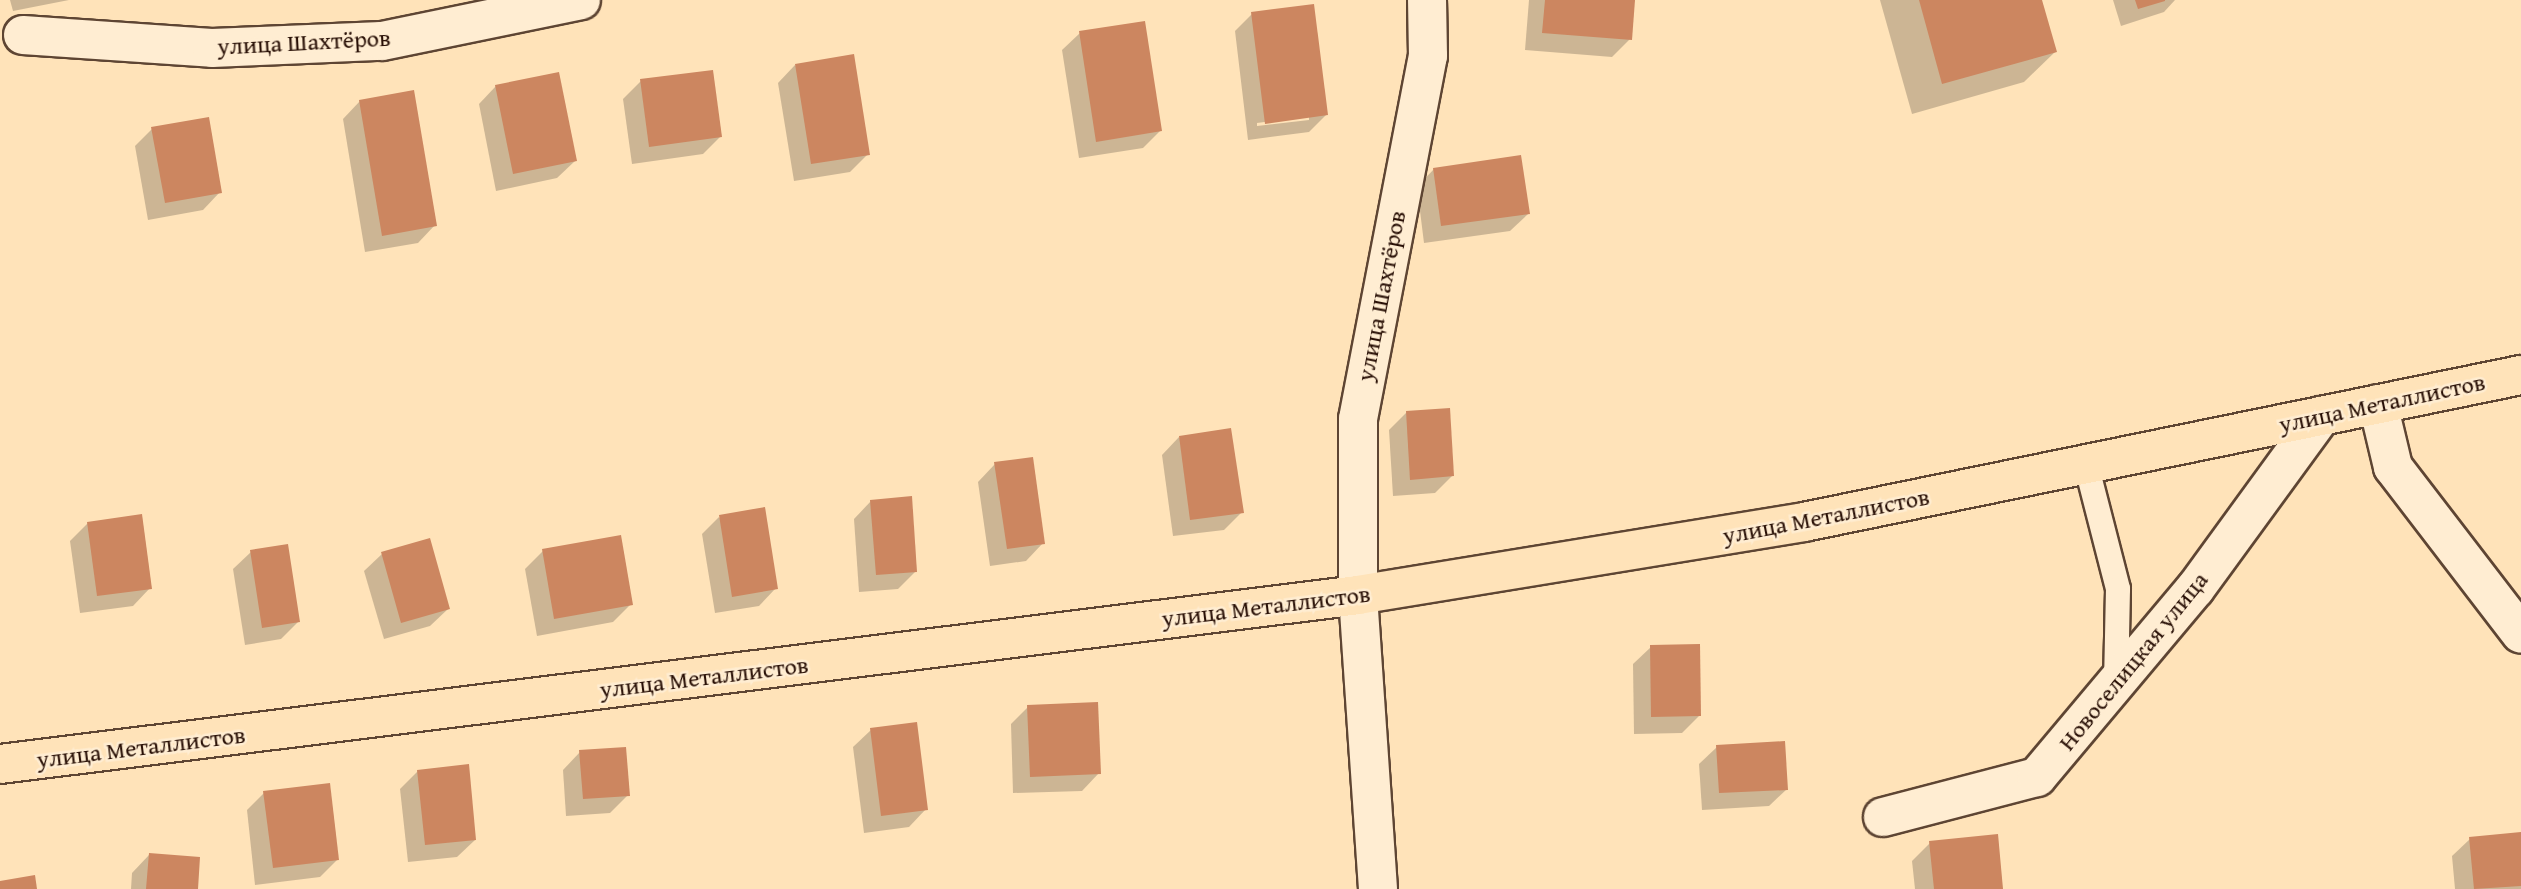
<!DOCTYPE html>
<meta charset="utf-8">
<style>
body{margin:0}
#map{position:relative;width:2521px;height:889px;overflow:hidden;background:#ffe3b9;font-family:"Gentium Book Plus",serif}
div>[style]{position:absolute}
.shadow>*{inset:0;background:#0003}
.building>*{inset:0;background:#cc8660}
.roads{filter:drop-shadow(2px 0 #5e4533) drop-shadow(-2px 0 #5e4533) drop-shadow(0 2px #5e4533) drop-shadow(0 -2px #5e4533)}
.service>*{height:24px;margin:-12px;padding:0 12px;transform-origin:12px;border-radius:12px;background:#ffedd2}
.minor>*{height:38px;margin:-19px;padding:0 19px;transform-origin:19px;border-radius:19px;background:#ffedd2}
.primary>*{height:38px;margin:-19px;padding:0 19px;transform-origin:19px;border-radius:19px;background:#ffe3b9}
span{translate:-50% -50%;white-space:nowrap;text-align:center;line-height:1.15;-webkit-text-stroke:5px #ffedd2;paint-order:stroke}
.street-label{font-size:24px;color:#291006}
</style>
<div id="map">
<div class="shadow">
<i style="clip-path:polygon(10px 0,69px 0,13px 11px)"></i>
<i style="clip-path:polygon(1529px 0,1633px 0,1630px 39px,1612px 57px,1525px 50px)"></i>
<i style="clip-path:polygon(1880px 0,2040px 0,2055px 52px,2024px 82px,1912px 114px)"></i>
<i style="clip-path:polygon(2113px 0,2175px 0,2164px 12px,2121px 26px)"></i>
<i style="clip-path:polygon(evenodd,1252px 14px,1326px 115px,1309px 132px,1248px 140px,1235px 31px,1252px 14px,1309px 116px,1309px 120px,1257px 126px,1257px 123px,1309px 116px)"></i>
<i style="clip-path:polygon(1080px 33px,1160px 131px,1143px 148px,1079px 158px,1062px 50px)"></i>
<i style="clip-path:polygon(795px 65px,868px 154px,850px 172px,794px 181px,778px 83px)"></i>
<i style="clip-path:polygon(641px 81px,720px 137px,703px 154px,632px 164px,623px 99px)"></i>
<i style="clip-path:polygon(496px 86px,575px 161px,557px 178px,496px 191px,479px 104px)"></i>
<i style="clip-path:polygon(360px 101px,435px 225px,418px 243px,365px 252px,343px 119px)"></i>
<i style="clip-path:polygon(152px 129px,220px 192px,203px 210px,148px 220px,135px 146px)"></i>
<i style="clip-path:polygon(1434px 169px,1528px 214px,1510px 231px,1424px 243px,1417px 187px)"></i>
<i style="clip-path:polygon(1407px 412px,1452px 476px,1435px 493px,1393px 496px,1389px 430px)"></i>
<i style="clip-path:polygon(1179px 437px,1242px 512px,1224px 530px,1173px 536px,1162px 455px)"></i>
<i style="clip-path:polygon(995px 464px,1043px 543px,1026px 561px,990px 566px,978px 482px)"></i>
<i style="clip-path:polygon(871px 501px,916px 571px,898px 589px,859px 592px,854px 519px)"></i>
<i style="clip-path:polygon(719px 517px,776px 588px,759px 606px,715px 613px,702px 534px)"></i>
<i style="clip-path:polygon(88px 523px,150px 588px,133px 606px,80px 613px,70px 541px)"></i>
<i style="clip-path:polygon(543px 551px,631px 604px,613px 622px,537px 636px,525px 569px)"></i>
<i style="clip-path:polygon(251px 552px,298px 622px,281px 639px,245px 645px,233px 569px)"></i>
<i style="clip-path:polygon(382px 554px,448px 609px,430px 626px,384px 639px,364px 571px)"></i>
<i style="clip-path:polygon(1651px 647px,1699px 716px,1682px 733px,1634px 734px,1633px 664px)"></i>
<i style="clip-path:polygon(1028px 707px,1099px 773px,1082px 791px,1013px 793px,1011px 724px)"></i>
<i style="clip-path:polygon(871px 730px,926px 809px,909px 827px,864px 833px,853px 747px)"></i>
<i style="clip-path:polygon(1717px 747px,1787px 789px,1769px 806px,1702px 810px,1699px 764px)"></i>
<i style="clip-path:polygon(580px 752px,628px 795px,610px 813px,566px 816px,563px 770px)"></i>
<i style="clip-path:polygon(418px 771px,475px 840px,457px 857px,408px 862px,400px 789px)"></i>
<i style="clip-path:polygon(264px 793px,337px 860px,320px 877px,255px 885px,247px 810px)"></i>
<i style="clip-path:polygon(2521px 834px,2521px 889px,2455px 889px,2452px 856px,2470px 839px)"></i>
<i style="clip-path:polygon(1930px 843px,2002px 889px,1915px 889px,1912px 861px)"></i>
<i style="clip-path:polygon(149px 855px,196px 889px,131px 889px,132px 873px)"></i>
</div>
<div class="building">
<i style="clip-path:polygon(1545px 0,1635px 0,1632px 40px,1542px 33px)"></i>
<i style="clip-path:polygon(1919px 0,2042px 0,2057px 52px,1942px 84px)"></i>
<i style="clip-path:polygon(2135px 0,2165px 0,2165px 1px,2138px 9px)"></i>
<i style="clip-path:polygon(1314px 4px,1328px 115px,1265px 124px,1251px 12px)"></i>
<i style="clip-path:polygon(1145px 21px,1162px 131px,1096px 142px,1079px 31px)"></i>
<i style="clip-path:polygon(854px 54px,870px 155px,811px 164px,795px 64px)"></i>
<i style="clip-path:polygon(713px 70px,722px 137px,649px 147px,640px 79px)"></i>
<i style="clip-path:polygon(559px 72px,577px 161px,513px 174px,495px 85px)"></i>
<i style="clip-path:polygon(414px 90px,437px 226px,382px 236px,359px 100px)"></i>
<i style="clip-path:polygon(209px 117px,222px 193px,165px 203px,151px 127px)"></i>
<i style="clip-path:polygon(1521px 155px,1530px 214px,1441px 226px,1433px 168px)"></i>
<i style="clip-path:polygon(1450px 408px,1454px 476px,1410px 480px,1406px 411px)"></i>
<i style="clip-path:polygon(1231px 428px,1244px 513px,1190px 520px,1179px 436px)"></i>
<i style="clip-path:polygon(1033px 457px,1045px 544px,1007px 549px,994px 462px)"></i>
<i style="clip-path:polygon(912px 496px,917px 572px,876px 575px,870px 500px)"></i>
<i style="clip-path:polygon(765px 507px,778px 589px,732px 597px,719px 515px)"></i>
<i style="clip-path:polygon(142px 514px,152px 589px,97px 596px,87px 522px)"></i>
<i style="clip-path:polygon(621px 535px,633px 605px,554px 619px,542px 549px)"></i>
<i style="clip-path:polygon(430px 538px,450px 609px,401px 623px,381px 552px)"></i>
<i style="clip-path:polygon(288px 544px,300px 622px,262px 628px,250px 550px)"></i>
<i style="clip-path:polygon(1700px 644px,1701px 716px,1651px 717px,1650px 645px)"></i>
<i style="clip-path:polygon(1098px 702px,1101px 774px,1030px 777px,1027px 705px)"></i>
<i style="clip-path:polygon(917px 722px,928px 810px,881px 816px,870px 728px)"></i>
<i style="clip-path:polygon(1785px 741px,1788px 790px,1719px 793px,1716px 745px)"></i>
<i style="clip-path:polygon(626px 747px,630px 796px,583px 799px,579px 750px)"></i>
<i style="clip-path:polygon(469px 764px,476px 840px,425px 845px,417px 770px)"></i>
<i style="clip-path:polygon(330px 783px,339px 860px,273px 868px,263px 791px)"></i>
<i style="clip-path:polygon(2521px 832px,2521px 886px,2474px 889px,2469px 837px)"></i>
<i style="clip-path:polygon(1998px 834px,2003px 889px,1934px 889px,1929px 841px)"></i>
<i style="clip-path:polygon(149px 853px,200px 857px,198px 889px,146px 889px)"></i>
<i style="clip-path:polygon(35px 875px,37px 889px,0 889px,0 881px)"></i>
</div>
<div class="roads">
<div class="service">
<i style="left:2086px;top:464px;width:129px;rotate:75.6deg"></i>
<i style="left:2118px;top:589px;width:95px;rotate:91.2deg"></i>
</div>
<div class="minor">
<i style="left:23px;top:35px;width:189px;rotate:3.9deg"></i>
<i style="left:212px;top:48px;width:170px;rotate:-2.4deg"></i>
<i style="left:382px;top:41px;width:203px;rotate:-11.6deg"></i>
<i style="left:2378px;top:404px;width:65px;rotate:76.6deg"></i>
<i style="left:2393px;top:467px;width:210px;rotate:52.5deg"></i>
<i style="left:1883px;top:817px;width:159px;rotate:-14.6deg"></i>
<i style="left:2037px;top:777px;width:246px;rotate:-50deg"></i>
<i style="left:2195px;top:589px;width:214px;rotate:-53.9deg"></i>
<i style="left:1378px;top:889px;width:295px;rotate:-93.9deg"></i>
<i style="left:1358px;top:595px;width:176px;rotate:-90deg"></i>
<i style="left:1358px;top:419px;width:370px;rotate:-79.1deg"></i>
<i style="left:1428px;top:56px;width:56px;rotate:-91deg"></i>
</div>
<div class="primary">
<i style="left:0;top:764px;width:1368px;rotate:-7.09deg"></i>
<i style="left:1358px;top:595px;width:452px;rotate:-9.3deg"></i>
<i style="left:1804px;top:522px;width:732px;rotate:-11.59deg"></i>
</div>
</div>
<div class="street-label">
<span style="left:304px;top:42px;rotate:-3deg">улица Шахтёров</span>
<span style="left:1381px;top:296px;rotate:-79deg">улица Шахтёров</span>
<span style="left:2382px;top:403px;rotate:-12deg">улица Металлистов</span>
<span style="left:1826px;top:516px;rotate:-11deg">улица Металлистов</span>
<span style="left:1266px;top:606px;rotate:-7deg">улица Металлистов</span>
<span style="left:2133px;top:661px;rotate:-51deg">Новоселицкая улица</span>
<span style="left:704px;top:677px;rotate:-7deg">улица Металлистов</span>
<span style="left:141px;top:747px;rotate:-7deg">улица Металлистов</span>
</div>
</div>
